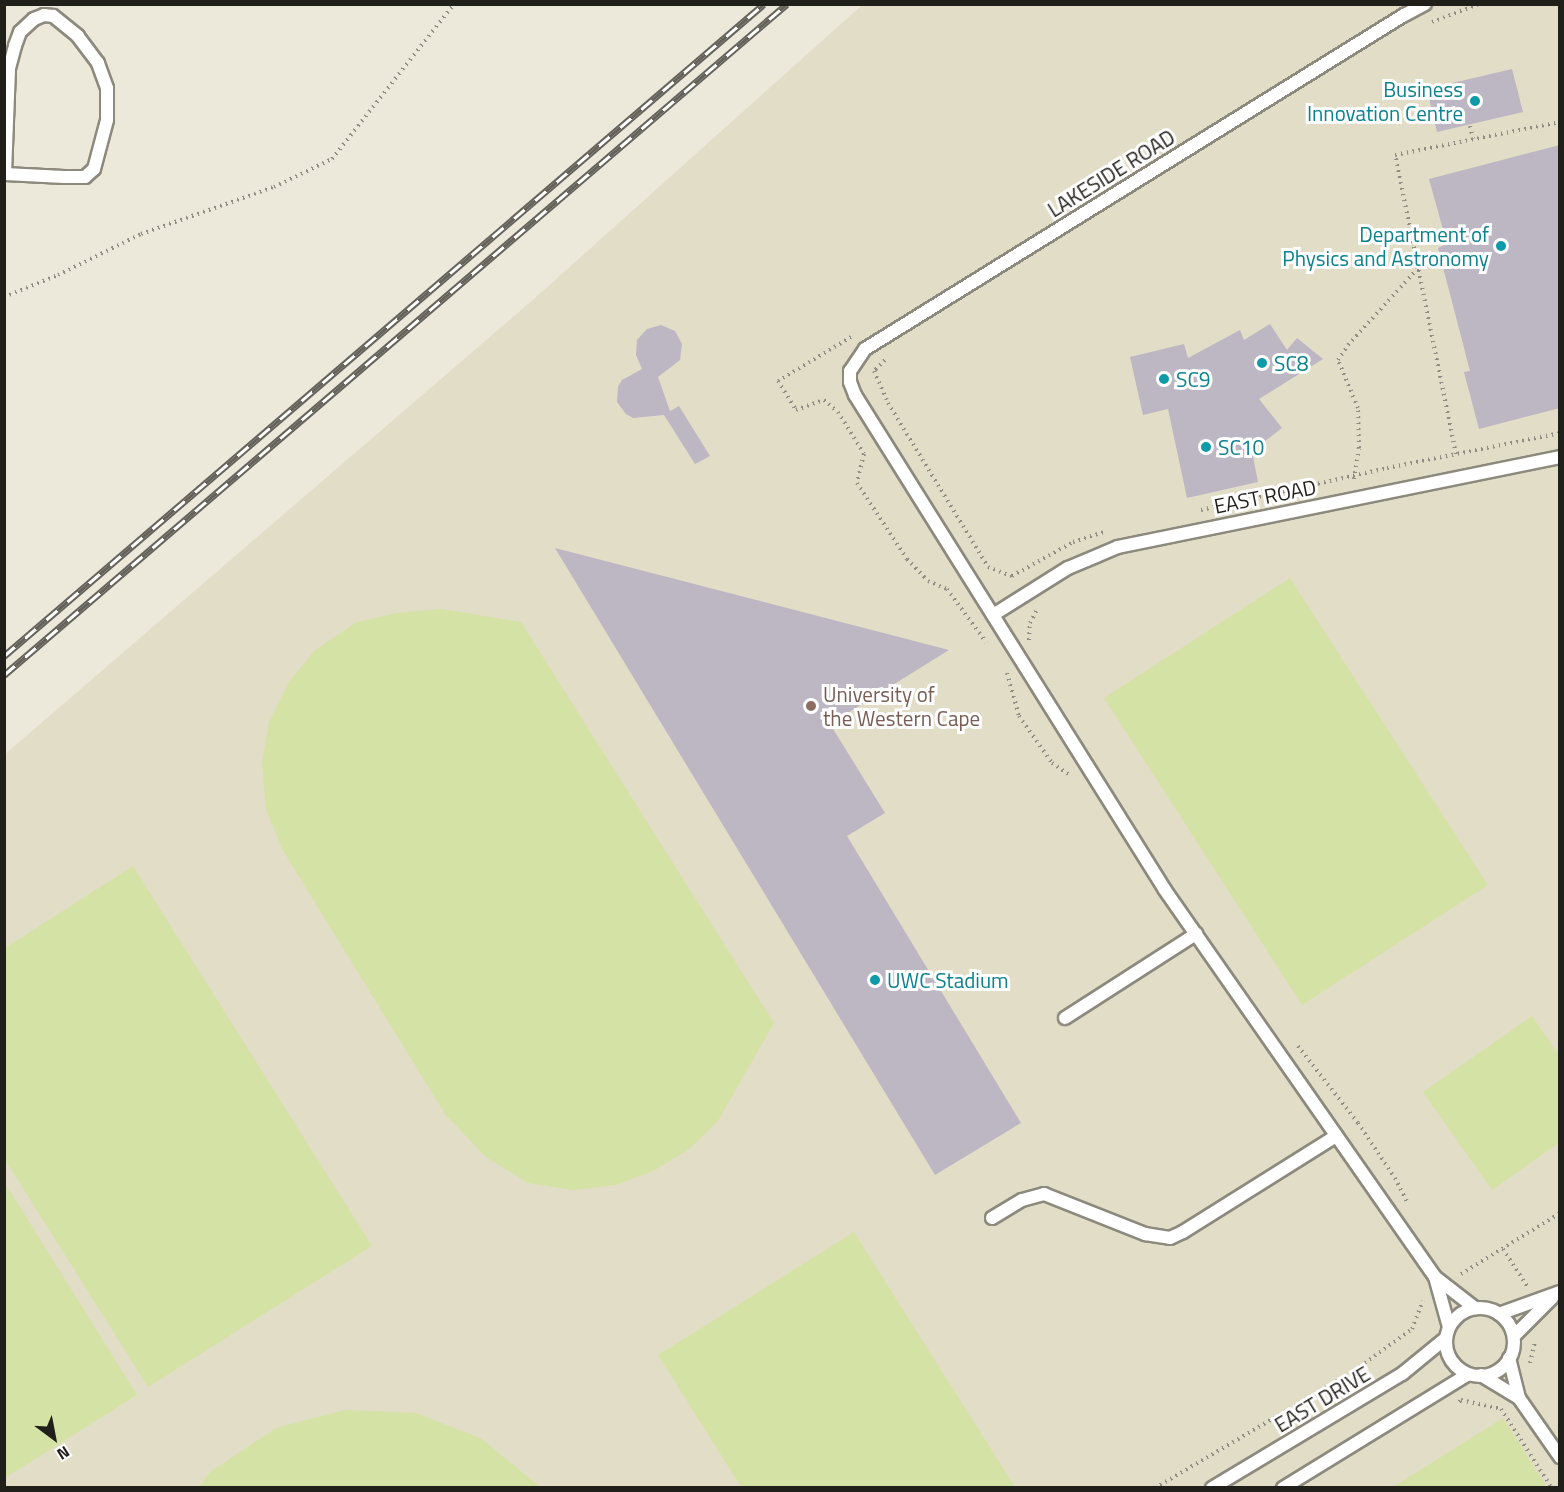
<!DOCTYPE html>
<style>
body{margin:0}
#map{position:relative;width:1564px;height:1492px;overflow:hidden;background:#ece9db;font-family:"Titillium Web",sans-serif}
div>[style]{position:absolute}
.built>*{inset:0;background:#e2ddc7}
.green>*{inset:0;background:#d5e2a5}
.building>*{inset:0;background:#bdb6c3}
.path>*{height:4px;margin-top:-2px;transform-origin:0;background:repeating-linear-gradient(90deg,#8f8d83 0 1.5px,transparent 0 6px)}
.roads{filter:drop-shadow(2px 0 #8c897d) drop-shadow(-2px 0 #8c897d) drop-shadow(0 2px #8c897d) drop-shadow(0 -2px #8c897d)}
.lane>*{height:12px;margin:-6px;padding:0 6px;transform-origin:6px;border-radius:6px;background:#fff}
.lane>.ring{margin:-6px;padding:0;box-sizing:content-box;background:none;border:12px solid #fff;border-radius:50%}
.rail>*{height:7px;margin-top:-3.5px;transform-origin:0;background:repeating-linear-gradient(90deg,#fff 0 14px,#64625a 0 28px);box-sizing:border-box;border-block:2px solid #64625a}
.dots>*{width:16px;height:16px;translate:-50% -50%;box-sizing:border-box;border:3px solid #fff;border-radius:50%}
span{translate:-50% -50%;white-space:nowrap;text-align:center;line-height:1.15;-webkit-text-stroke:6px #fff;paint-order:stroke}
.culture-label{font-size:21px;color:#0d838f}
.right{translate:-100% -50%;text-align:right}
.left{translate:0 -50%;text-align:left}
.street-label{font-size:21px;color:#201f1a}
.education-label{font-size:21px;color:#785e54}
.frame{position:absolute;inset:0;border:6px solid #201f1a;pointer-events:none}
.north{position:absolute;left:24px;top:1408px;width:60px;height:60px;-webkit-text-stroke:4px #fff;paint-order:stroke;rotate:148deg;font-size:16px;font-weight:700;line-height:24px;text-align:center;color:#201f1a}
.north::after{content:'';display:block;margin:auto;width:21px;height:27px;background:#201f1a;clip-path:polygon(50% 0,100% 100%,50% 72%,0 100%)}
</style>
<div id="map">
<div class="built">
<i style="clip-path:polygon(862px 5px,1559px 5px,1559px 1487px,5px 1487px,4px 755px,535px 298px)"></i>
</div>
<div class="green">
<i style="clip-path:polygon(1290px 578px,1488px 885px,1302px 1005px,1104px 698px)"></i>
<i style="clip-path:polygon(442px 609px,521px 622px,774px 1023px,718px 1121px,688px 1150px,655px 1170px,616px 1185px,573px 1190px,528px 1183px,486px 1157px,445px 1114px,282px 849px,266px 809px,262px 763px,269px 722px,289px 682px,315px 650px,357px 622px,397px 613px)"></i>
<i style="clip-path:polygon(133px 866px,372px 1246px,148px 1387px,4px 1158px,5px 948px)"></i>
<i style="clip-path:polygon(1532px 1016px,1559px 1055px,1559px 1143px,1492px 1190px,1423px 1092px)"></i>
<i style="clip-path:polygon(5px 1183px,137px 1395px,5px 1478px,4px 1478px)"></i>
<i style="clip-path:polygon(854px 1232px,1015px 1487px,741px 1487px,658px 1355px)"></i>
<i style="clip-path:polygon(345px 1410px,416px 1413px,482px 1439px,540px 1487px,199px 1487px,210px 1472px,276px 1428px)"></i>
<i style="clip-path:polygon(1503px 1418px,1547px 1487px,1393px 1487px)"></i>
</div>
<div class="building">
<i style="clip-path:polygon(1512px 69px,1523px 112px,1437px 132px,1427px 89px)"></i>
<i style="clip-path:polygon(1560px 145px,1560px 408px,1479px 429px,1464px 372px,1470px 371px,1438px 248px,1447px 244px,1429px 179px)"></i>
<i style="clip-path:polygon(1270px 324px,1287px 350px,1297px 338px,1323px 359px,1259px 399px,1282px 428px,1252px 451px,1258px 482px,1187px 498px,1168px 409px,1143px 415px,1130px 357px,1184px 344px,1188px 358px,1240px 330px,1244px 340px)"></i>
<i style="clip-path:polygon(661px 325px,675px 331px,682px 344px,680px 360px,658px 377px,670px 411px,679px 406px,710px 456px,695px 464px,664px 415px,633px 418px,626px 414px,617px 402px,618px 387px,622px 380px,642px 369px,636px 355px,637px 340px,647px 329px)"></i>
<i style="clip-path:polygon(555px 548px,949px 650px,830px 724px,885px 813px,847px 836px,1021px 1123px,935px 1175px)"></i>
</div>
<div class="path">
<i style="left:1432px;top:22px;width:50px;rotate:-21deg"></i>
<i style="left:1470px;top:126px;width:13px;rotate:77deg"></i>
<i style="left:4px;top:297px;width:58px;rotate:-22.2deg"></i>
<i style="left:58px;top:275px;width:93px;rotate:-26.3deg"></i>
<i style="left:141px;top:234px;width:141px;rotate:-19.5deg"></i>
<i style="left:274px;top:187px;width:64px;rotate:-25.8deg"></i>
<i style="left:332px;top:159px;width:197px;rotate:-51.8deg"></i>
<i style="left:851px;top:337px;width:85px;rotate:148.9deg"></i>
<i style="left:778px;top:381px;width:34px;rotate:58deg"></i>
<i style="left:796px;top:410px;width:30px;rotate:-20deg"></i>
<i style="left:824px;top:400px;width:18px;rotate:41deg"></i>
<i style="left:838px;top:412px;width:49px;rotate:58.2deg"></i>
<i style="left:864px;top:454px;width:30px;rotate:104deg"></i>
<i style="left:857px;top:483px;width:91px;rotate:56.7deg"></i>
<i style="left:907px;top:559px;width:30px;rotate:46deg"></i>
<i style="left:928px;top:581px;width:21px;rotate:23deg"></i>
<i style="left:947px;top:589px;width:66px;rotate:53.7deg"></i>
<i style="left:885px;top:360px;width:16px;rotate:135deg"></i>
<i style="left:874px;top:371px;width:35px;rotate:66deg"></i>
<i style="left:888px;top:403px;width:192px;rotate:58.6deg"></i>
<i style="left:988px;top:567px;width:26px;rotate:21deg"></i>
<i style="left:1012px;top:576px;width:70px;rotate:-29.1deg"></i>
<i style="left:1073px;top:542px;width:32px;rotate:-18deg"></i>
<i style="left:1456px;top:454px;width:305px;rotate:-101.5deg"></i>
<i style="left:1395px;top:155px;width:168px;rotate:-11.3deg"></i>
<i style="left:1354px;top:479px;width:31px;rotate:-81deg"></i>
<i style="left:1359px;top:448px;width:40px;rotate:-91.4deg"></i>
<i style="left:1358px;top:408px;width:52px;rotate:-112.6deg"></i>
<i style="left:1338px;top:360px;width:18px;rotate:-56deg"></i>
<i style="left:1348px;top:345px;width:104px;rotate:-47.7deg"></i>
<i style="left:1201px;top:510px;width:191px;rotate:-12.7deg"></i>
<i style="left:1387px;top:468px;width:177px;rotate:-11.4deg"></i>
<i style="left:1029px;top:640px;width:17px;rotate:-87deg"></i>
<i style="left:1030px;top:623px;width:15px;rotate:-62deg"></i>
<i style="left:1007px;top:673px;width:45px;rotate:74.4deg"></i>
<i style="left:1019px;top:716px;width:57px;rotate:54.9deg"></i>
<i style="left:1052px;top:763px;width:22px;rotate:34deg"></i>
<i style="left:1298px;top:1046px;width:98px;rotate:52.1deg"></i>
<i style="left:1358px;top:1123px;width:66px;rotate:56.1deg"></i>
<i style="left:1395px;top:1178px;width:29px;rotate:63deg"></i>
<i style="left:1503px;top:1249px;width:44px;rotate:57deg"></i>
<i style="left:1461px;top:1274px;width:116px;rotate:-31.6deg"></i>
<i style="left:1530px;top:1363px;width:23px;rotate:-77deg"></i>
<i style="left:1459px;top:1402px;width:3px;rotate:-45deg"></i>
<i style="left:1461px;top:1400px;width:41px;rotate:12.7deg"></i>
<i style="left:1501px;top:1409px;width:94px;rotate:57.2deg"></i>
<i style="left:1155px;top:1488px;width:232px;rotate:-30.5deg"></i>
<i style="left:1355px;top:1370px;width:70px;rotate:-35.7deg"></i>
<i style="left:1412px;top:1329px;width:30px;rotate:-69deg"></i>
</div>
<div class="roads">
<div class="lane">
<i style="left:1425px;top:4px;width:24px;rotate:152deg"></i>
<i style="left:1404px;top:15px;width:634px;rotate:148.21deg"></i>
<i style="left:865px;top:349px;width:27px;rotate:124deg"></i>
<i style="left:850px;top:371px;width:11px;rotate:90deg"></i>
<i style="left:850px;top:382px;width:14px;rotate:69deg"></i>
<i style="left:855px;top:395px;width:584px;rotate:57.94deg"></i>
<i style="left:1165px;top:890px;width:472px;rotate:55.1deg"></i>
<i style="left:1435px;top:1277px;width:51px;rotate:37.8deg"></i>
<i style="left:4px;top:173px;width:1px;rotate:45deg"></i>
<i style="left:5px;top:174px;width:59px;rotate:2.9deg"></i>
<i style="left:64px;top:177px;width:21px"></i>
<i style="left:85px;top:177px;width:12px;rotate:-42deg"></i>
<i style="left:94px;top:169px;width:51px;rotate:-75.1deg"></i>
<i style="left:107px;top:120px;width:32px;rotate:-90deg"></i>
<i style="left:107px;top:88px;width:27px;rotate:-110deg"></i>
<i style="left:98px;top:63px;width:34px;rotate:-127deg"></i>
<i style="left:78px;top:36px;width:32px;rotate:-141deg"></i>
<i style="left:53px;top:16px;width:9px;rotate:-174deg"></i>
<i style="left:44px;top:15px;width:11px;rotate:158deg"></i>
<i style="left:34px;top:19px;width:19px;rotate:137deg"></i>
<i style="left:20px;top:32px;width:15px;rotate:110deg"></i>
<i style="left:15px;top:46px;width:24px;rotate:105deg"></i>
<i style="left:9px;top:69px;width:105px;rotate:92.2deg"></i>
<i style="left:993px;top:615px;width:89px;rotate:-32.1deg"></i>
<i style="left:1068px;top:568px;width:54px;rotate:-22.8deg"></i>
<i style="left:1118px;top:547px;width:451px;rotate:-11.5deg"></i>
<i style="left:1065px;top:1018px;width:156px;rotate:-32.7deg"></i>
<i style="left:992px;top:1218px;width:35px;rotate:-31deg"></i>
<i style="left:1022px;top:1200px;width:23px;rotate:-15deg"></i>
<i style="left:1044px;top:1194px;width:109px;rotate:21.6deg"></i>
<i style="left:1145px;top:1234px;width:25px;rotate:9deg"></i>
<i style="left:1170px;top:1238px;width:14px;rotate:-25deg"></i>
<i style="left:1183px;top:1232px;width:181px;rotate:-32.1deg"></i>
<i style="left:1435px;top:1277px;width:52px;rotate:74.4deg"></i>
<i class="ring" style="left:1446px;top:1308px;width:56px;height:56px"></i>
<i style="left:1499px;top:1314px;width:65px;rotate:-19.8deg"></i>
<i style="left:1514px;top:1336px;width:54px;rotate:-45deg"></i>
<i style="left:1509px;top:1358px;width:41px;rotate:76deg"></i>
<i style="left:1519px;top:1398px;width:72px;rotate:55.2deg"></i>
<i style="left:1481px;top:1375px;width:44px;rotate:31.2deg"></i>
<i style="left:1212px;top:1488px;width:222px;rotate:-31deg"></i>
<i style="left:1402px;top:1374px;width:57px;rotate:-39.3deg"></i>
<i style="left:1283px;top:1488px;width:217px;rotate:-31.6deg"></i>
</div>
</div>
<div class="rail">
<i style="left:4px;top:656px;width:1001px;rotate:-40.63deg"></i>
<i style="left:4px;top:675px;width:1031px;rotate:-40.6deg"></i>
</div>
<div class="dots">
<i style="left:1475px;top:101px;background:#0f9aa8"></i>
<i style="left:1501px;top:246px;background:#0f9aa8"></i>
<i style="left:1262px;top:363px;background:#0f9aa8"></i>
<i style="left:1164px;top:379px;background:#0f9aa8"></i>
<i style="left:1206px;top:447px;background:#0f9aa8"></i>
<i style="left:811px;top:706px;background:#8d6e63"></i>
<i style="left:875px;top:980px;background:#0f9aa8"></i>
</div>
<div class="culture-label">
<span class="right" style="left:1463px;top:101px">Business<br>Innovation Centre</span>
<span class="right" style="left:1489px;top:246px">Department of<br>Physics and Astronomy</span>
<span class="left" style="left:1274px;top:363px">SC8</span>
<span class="left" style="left:1176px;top:379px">SC9</span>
<span class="left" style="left:1218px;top:447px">SC10</span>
<span class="left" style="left:887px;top:980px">UWC Stadium</span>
</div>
<div class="street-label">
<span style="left:1111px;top:173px;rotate:-32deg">LAKESIDE ROAD</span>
<span style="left:1265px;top:496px;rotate:-11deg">EAST ROAD</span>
<span style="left:1322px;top:1399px;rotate:-31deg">EAST DRIVE</span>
</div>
<div class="education-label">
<span class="left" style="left:823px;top:706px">University of<br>the Western Cape</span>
</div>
<div class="frame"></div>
<div class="north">N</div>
</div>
